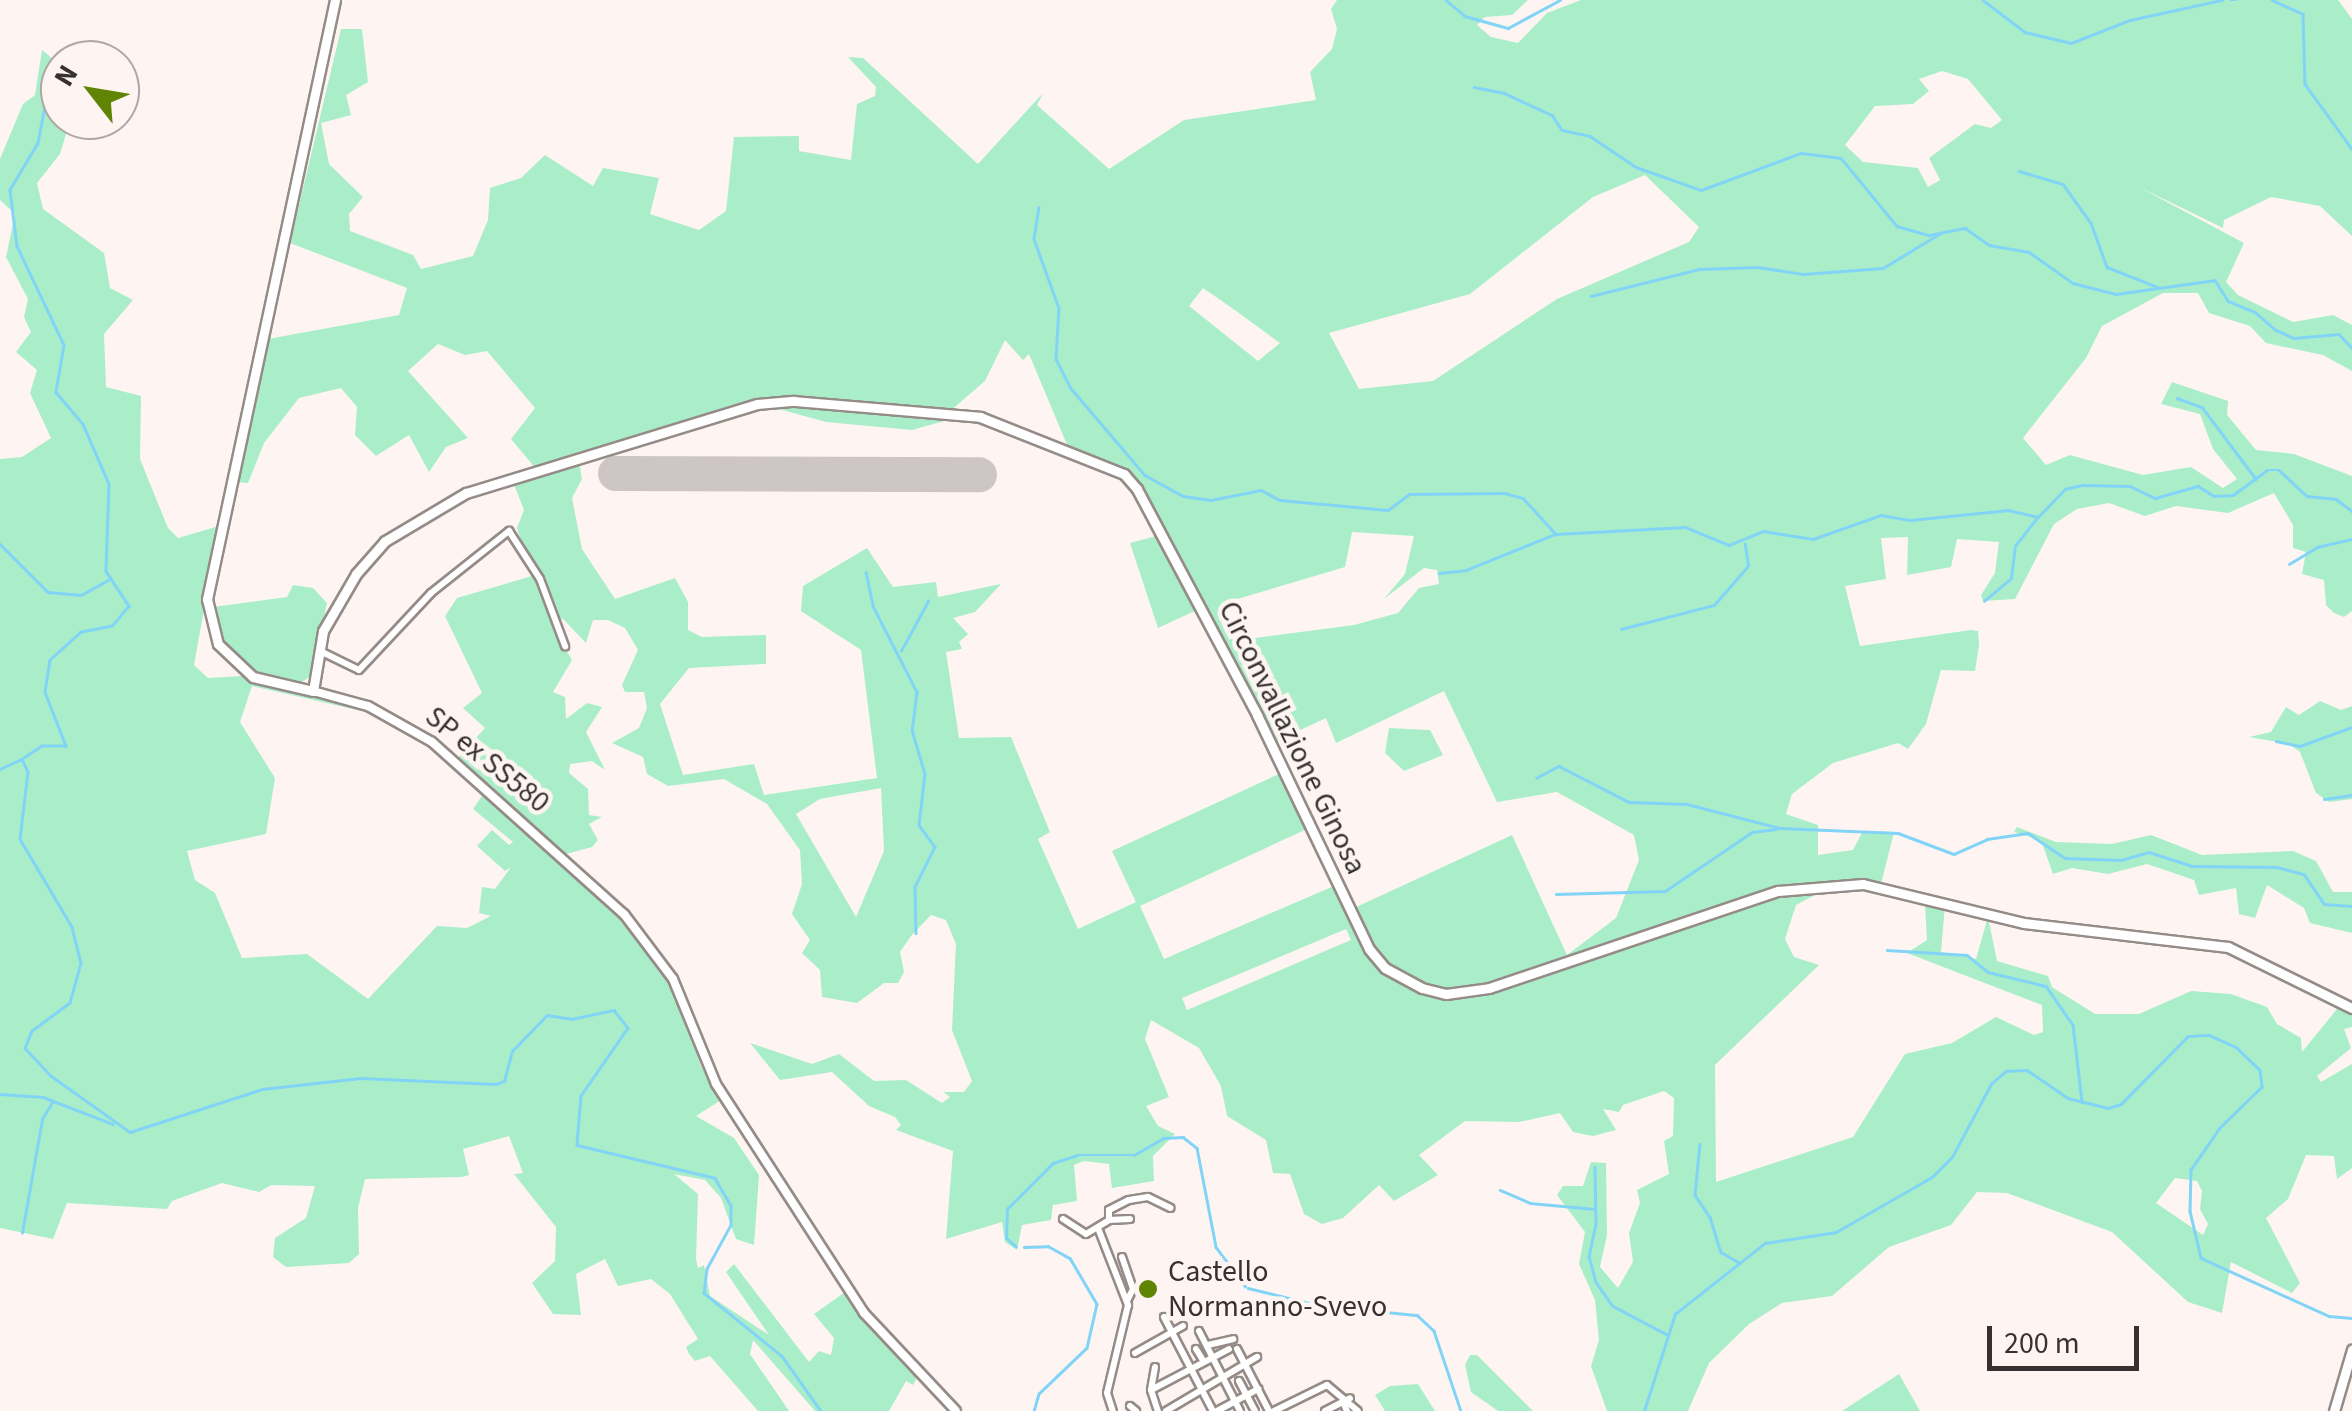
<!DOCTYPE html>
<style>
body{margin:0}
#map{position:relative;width:2352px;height:1411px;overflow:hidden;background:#fef5f2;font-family:"Source Sans 3",sans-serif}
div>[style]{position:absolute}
.green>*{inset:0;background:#a9eec9}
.stream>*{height:2.5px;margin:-1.25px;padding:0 1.25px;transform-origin:1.25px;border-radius:1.25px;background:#82d4f7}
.runway>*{height:35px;margin:-17.5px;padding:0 17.5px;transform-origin:17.5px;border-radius:17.5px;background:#cec6c4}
.roads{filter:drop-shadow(2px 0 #958b87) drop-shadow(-2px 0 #958b87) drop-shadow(0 2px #958b87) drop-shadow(0 -2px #958b87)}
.minor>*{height:6px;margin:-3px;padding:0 3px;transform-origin:3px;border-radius:3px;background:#fff}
.tertiary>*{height:8px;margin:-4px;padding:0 4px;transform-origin:4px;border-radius:4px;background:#fff}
.secondary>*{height:9px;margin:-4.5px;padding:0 4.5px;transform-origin:4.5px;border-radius:4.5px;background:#fff}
.dots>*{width:28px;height:28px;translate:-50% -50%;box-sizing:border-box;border:5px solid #fef5f2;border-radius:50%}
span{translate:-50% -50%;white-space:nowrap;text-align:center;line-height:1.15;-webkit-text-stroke:9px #fef5f2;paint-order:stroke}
.street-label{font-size:30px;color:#363130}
.poi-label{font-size:30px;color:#363130}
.left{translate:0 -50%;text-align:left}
.north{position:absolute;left:40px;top:40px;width:100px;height:100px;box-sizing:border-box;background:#fef5f2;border:2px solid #aea7a4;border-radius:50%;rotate:301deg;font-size:28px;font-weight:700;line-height:40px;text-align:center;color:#363130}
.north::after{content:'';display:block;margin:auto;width:35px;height:45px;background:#608403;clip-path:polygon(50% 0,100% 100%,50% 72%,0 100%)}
.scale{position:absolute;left:1987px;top:1326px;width:152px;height:45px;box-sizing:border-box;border:5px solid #363130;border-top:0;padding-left:12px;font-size:30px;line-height:35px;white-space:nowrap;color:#363130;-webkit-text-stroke:8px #fef5f2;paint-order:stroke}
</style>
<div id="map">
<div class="green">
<i style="clip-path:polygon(evenodd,1337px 0,1528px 0,1512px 15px,1485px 17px,1477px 25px,1491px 37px,1518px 43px,1547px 13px,1581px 0,2338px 0,2352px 19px,2352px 236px,2320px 206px,2271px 197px,2224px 220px,2223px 228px,2137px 186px,2244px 243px,2226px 282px,2238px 295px,2293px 322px,2333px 315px,2352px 325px,2352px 371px,2323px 355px,2266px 343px,2250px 326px,2209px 313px,2198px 293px,2163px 293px,2102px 326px,2086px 358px,2023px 438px,2046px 465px,2070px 455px,2143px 475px,2191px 467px,2223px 488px,2237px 479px,2213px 449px,2200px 414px,2161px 404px,2172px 382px,2228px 401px,2227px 415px,2256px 450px,2294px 454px,2352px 476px,2352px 611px,2344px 617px,2334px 613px,2326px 605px,2324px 580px,2302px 574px,2306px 552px,2293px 548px,2293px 525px,2274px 493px,2228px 513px,2176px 506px,2145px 516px,2109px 503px,2077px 509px,2054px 524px,2015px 599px,1983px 601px,1981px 595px,1995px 573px,1999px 542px,1957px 539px,1951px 567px,1907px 575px,1908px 537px,1881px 538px,1886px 579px,1845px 586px,1860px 646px,1971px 630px,1978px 631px,1979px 645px,1975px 671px,1941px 670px,1926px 724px,1908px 749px,1898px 743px,1833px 763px,1792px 794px,1786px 814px,1818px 825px,1818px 855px,1853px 850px,1863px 831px,1894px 832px,1881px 884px,1836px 881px,1774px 890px,1459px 991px,1423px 986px,1394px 970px,1371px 947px,1352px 909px,1512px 835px,1567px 955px,1616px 918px,1639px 860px,1634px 835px,1557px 792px,1497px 802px,1444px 691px,1336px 743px,1326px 718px,1273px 743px,1140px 489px,1068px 447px,1029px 354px,1023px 360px,1005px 340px,985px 381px,950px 411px,780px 400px,537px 470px,511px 439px,535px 408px,487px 351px,465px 355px,438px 344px,408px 371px,468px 438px,446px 447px,429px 472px,409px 435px,376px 456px,355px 435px,357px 407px,341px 388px,299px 398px,264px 443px,248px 483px,237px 482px,268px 339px,399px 315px,407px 288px,290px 243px,341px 29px,362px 29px,368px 82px,346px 95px,351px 115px,321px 123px,329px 164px,363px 197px,349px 214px,350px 231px,413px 255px,421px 269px,473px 256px,488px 220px,490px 188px,521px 178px,545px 155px,593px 186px,603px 168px,659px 178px,650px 214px,699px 230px,726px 211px,734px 137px,799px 136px,799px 151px,851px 160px,857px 104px,875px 96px,876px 87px,848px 57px,863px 58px,978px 164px,1043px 93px,1037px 105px,1109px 169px,1184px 120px,1316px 100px,1310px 72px,1332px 49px,1337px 29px,1331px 9px,1337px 0,1942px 71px,1968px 79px,2002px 120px,1991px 128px,1975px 124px,1929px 158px,1940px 180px,1928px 187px,1918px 168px,1863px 162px,1845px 145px,1875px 106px,1913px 104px,1929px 91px,1919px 79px,1942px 71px,1337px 0,1645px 175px,1699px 227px,1689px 242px,1557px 299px,1433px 381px,1359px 389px,1329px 333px,1470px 294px,1593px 197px,1645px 175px,1337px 0,1203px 288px,1232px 308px,1280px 343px,1258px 361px,1189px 306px,1203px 288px,1337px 0,1352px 532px,1414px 536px,1405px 574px,1384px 599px,1424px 568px,1437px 570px,1439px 584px,1419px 588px,1398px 613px,1354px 625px,1255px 638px,1231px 630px,1225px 613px,1231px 601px,1345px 567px,1352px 532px)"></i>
<i style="clip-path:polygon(42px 50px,60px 65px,60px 120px,69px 124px,60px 154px,37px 183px,43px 209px,104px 253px,110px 288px,133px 300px,104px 334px,106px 387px,141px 396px,140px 459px,168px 528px,178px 538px,219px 526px,194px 665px,208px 678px,242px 676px,375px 714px,252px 686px,240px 722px,275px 778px,266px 834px,187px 851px,195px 880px,215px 893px,242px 958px,307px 954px,368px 999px,437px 926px,467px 928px,491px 916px,479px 913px,482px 887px,495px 889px,511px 867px,505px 871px,477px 846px,492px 830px,509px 845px,513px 842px,473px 809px,484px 793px,628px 919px,678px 994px,701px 1066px,721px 1100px,696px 1116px,734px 1138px,759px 1175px,754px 1245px,736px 1239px,721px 1198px,705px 1180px,674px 1174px,698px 1194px,696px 1259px,698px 1268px,704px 1265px,710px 1296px,769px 1335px,726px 1272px,734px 1264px,809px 1362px,819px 1351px,831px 1355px,834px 1338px,814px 1314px,848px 1290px,918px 1376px,913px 1385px,906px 1381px,889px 1411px,815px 1411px,753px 1340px,750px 1354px,789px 1411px,758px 1411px,710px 1356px,695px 1361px,689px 1354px,686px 1347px,698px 1339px,670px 1294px,651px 1279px,618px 1286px,605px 1259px,576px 1274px,581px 1315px,553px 1314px,532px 1283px,555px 1261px,556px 1227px,514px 1174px,523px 1173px,509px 1136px,463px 1149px,469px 1175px,462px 1177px,365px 1179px,358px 1208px,359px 1254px,349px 1263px,286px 1267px,273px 1257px,275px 1238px,306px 1218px,315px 1186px,271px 1185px,259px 1192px,222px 1183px,172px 1201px,167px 1209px,67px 1203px,53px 1239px,0 1228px,0 459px,22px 457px,51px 438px,30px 393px,37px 370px,16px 352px,31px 332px,24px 317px,28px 299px,6px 257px,15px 214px,0 200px,0 159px,23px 104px,35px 95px)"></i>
<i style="clip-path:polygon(768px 406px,781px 404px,955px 418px,912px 430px,826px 422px)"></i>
<i style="clip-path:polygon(evenodd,579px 462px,582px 479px,572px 498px,582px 549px,615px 599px,675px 578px,688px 602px,688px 630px,702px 637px,766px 635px,766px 664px,689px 668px,660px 704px,683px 775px,754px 764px,764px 795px,877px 778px,861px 650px,801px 611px,803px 586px,867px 548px,893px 587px,936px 582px,938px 597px,1001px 584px,975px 612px,953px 618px,968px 634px,959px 642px,962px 649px,946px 652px,959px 738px,1011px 737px,1050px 832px,1038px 839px,1078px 929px,1136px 902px,1112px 851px,1281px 773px,1307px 829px,1140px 906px,1164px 959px,1334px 886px,1355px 931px,1401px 981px,1467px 995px,1812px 888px,1813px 896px,1796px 905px,1785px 939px,1794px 957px,1819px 965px,1715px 1065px,1716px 1182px,1853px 1137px,1905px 1054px,1952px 1043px,1996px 1017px,2034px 1035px,2043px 1032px,2042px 1005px,1907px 953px,1927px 940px,1925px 904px,1939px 904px,1945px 905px,1941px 952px,1976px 959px,1988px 917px,1997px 961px,2048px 976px,2052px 987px,2095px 1014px,2139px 1014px,2191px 991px,2231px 994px,2267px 1007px,2277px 1024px,2301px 1038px,2302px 1052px,2337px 1009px,2352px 1011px,2352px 1027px,2344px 1029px,2351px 1048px,2317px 1076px,2321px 1082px,2352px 1064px,2352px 1168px,2337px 1179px,2334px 1156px,2306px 1155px,2288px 1199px,2266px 1218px,2300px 1283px,2292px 1293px,2231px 1262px,2222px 1313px,2188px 1302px,2112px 1232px,2007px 1193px,1977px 1192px,1951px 1225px,1889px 1247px,1832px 1296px,1782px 1303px,1749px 1324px,1709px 1363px,1688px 1411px,1607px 1411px,1591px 1366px,1599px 1340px,1595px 1300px,1579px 1264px,1585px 1232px,1557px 1195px,1563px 1186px,1583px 1186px,1591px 1162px,1606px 1163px,1607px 1235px,1600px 1267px,1618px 1288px,1633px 1262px,1629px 1233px,1640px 1203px,1637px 1190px,1669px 1174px,1664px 1141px,1673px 1136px,1674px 1098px,1664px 1091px,1623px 1105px,1619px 1112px,1603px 1109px,1616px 1130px,1593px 1136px,1573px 1132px,1560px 1113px,1519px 1122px,1465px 1121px,1419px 1155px,1438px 1175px,1394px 1201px,1379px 1185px,1343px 1218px,1322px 1224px,1304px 1214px,1290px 1174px,1273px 1173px,1266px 1140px,1227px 1116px,1221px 1086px,1199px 1048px,1151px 1020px,1145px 1039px,1169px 1097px,1146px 1106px,1158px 1126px,1175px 1134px,1153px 1156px,1154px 1181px,1112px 1188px,1109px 1164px,1084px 1161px,1074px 1165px,1077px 1201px,1053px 1205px,1051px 1220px,1022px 1225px,1017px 1250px,1005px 1242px,1002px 1222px,946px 1239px,953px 1151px,896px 1130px,901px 1125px,895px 1117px,869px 1106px,832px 1072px,780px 1080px,750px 1043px,812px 1064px,839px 1054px,874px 1081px,906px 1080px,942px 1103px,950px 1097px,943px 1092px,964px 1092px,972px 1081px,952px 1030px,956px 944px,946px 920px,931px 915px,911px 936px,900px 952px,904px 972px,898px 983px,884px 983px,857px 1003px,822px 997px,820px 970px,802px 953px,810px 940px,792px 914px,802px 884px,800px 850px,767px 804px,724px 779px,668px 786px,647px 774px,643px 757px,612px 743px,639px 728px,647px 708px,644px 692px,625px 692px,622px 685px,638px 650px,625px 628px,608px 620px,593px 620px,586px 643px,562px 618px,555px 632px,572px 660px,553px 692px,565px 697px,566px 719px,587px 703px,602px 707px,586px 732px,605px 770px,592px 761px,570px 764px,569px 773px,588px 789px,589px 815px,602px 817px,589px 824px,598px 840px,592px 847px,566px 854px,457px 759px,485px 728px,463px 708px,482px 693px,445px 616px,457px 598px,532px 576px,517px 528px,524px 510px,513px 482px,579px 462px,881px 788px,884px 851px,856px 917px,796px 814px,820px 799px,881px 788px,579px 462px,1346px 929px,1351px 940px,1187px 1010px,1182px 998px,1346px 929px,579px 462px,2175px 1178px,2197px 1181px,2202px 1191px,2200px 1209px,2208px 1224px,2203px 1235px,2156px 1203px,2175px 1178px)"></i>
<i style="clip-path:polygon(1160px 535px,1199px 609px,1158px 628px,1130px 543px)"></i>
<i style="clip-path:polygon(293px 585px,313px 588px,327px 603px,311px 676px,297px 685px,257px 675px,223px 645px,213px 607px,287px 597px)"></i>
<i style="clip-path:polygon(2320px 701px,2341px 710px,2352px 706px,2352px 799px,2329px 802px,2316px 793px,2300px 752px,2289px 744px,2249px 737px,2271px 732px,2286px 707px,2299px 715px)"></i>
<i style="clip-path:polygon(1389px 728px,1430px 730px,1443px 755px,1404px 771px,1385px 753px)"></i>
<i style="clip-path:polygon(2017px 827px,2056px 842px,2112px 844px,2151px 835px,2202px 855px,2293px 851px,2316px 861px,2333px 892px,2352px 892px,2352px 933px,2310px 923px,2304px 908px,2267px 885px,2255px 918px,2239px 914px,2236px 888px,2199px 895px,2194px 880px,2147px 864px,2108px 874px,2072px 868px,2053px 874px,2041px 840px,2014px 832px)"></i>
<i style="clip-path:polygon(1470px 1355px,1477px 1355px,1533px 1411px,1498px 1411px,1471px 1392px,1465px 1365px)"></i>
<i style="clip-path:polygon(1899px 1374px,1920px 1411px,1842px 1411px)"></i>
<i style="clip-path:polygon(1418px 1384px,1435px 1411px,1385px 1411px,1375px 1395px,1390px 1386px)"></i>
</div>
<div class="stream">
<i style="left:1446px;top:0;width:25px;rotate:40deg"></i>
<i style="left:1465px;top:16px;width:45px;rotate:15.6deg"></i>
<i style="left:1508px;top:28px;width:59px;rotate:-28.3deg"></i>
<i style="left:1983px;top:0;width:53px;rotate:37.3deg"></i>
<i style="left:2025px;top:32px;width:47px;rotate:13.4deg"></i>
<i style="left:2071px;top:43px;width:63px;rotate:-21.3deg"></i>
<i style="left:2130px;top:20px;width:94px;rotate:-12.3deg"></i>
<i style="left:2231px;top:0;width:5px"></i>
<i style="left:2272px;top:0;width:34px;rotate:24deg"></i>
<i style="left:2303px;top:14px;width:70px;rotate:88.4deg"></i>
<i style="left:2305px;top:84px;width:80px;rotate:54.1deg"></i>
<i style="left:54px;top:59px;width:86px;rotate:100.8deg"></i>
<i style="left:38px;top:143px;width:55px;rotate:120.8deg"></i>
<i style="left:10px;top:190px;width:56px;rotate:82.9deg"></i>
<i style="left:17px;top:246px;width:110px;rotate:64.6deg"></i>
<i style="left:64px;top:345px;width:48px;rotate:99.7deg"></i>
<i style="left:56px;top:392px;width:42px;rotate:49.8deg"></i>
<i style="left:83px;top:424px;width:65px;rotate:66.6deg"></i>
<i style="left:109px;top:484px;width:87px;rotate:92deg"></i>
<i style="left:106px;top:571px;width:42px;rotate:56.7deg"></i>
<i style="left:129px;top:606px;width:26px;rotate:130deg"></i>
<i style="left:112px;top:626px;width:32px;rotate:169deg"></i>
<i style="left:81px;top:632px;width:42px;rotate:137.9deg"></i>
<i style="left:50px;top:660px;width:32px;rotate:99deg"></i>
<i style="left:45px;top:692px;width:58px;rotate:68.7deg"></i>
<i style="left:66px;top:746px;width:24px;rotate:180deg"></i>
<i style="left:42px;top:746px;width:24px;rotate:147deg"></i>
<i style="left:22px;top:759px;width:14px;rotate:65deg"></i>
<i style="left:28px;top:772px;width:67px;rotate:96.8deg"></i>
<i style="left:20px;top:839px;width:102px;rotate:59.4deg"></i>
<i style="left:72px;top:927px;width:37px;rotate:76deg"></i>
<i style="left:81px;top:963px;width:41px;rotate:105.4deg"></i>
<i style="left:70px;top:1003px;width:47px;rotate:143.6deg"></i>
<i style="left:32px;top:1031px;width:18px;rotate:112deg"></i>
<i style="left:25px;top:1048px;width:37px;rotate:47deg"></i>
<i style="left:50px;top:1075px;width:98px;rotate:35.5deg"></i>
<i style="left:130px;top:1132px;width:139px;rotate:-18deg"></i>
<i style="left:262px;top:1089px;width:99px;rotate:-6.4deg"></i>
<i style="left:360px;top:1078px;width:136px;rotate:2.5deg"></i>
<i style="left:496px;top:1084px;width:9px;rotate:-21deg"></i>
<i style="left:504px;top:1081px;width:31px;rotate:-75deg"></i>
<i style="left:512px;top:1051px;width:50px;rotate:-45.8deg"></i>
<i style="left:547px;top:1015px;width:24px;rotate:9deg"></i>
<i style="left:571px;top:1019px;width:44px;rotate:-11.8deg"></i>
<i style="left:614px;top:1010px;width:23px;rotate:52deg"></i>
<i style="left:628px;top:1028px;width:83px;rotate:124.7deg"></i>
<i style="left:581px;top:1096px;width:49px;rotate:94.7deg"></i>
<i style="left:577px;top:1145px;width:142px;rotate:13.4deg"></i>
<i style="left:715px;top:1178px;width:32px;rotate:60deg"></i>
<i style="left:731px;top:1206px;width:19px;rotate:90deg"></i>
<i style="left:731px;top:1225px;width:50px;rotate:118.6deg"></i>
<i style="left:707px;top:1269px;width:24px;rotate:97deg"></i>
<i style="left:704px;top:1293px;width:100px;rotate:38.9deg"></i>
<i style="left:782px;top:1356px;width:67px;rotate:54.7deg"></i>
<i style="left:1474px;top:87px;width:31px;rotate:11deg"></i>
<i style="left:1504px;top:93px;width:53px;rotate:24.6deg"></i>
<i style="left:1552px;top:115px;width:18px;rotate:56deg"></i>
<i style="left:1562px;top:130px;width:29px;rotate:12deg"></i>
<i style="left:1590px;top:136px;width:55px;rotate:34deg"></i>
<i style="left:1636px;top:167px;width:69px;rotate:19.5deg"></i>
<i style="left:1701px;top:190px;width:107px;rotate:-20.3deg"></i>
<i style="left:1801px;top:153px;width:40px;rotate:7.1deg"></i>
<i style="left:1841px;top:158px;width:88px;rotate:50.5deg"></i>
<i style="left:1897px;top:226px;width:33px;rotate:16deg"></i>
<i style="left:1929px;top:235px;width:37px;rotate:-11deg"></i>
<i style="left:1965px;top:228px;width:29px;rotate:35deg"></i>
<i style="left:1989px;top:245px;width:41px;rotate:9.9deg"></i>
<i style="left:2029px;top:252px;width:54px;rotate:35.2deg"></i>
<i style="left:2073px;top:283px;width:44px;rotate:14.3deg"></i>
<i style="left:2116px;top:294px;width:100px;rotate:-8deg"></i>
<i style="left:2215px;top:280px;width:25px;rotate:58deg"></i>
<i style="left:2228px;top:301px;width:29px;rotate:22deg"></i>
<i style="left:2255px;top:312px;width:28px;rotate:41deg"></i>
<i style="left:2276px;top:330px;width:20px;rotate:24deg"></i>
<i style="left:2294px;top:338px;width:45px;rotate:-5.1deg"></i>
<i style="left:2339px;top:334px;width:19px;rotate:47deg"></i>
<i style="left:2019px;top:171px;width:46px;rotate:16.5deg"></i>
<i style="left:2063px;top:184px;width:48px;rotate:54.3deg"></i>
<i style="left:2091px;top:223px;width:47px;rotate:70deg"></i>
<i style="left:2107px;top:267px;width:57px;rotate:21.6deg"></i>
<i style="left:1039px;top:207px;width:32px;rotate:99deg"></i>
<i style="left:1034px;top:239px;width:73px;rotate:70.1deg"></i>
<i style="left:1059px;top:308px;width:51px;rotate:93.4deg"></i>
<i style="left:1056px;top:359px;width:31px;rotate:63deg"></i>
<i style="left:1070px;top:387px;width:116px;rotate:49.6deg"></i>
<i style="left:1145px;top:475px;width:43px;rotate:28.9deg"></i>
<i style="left:1183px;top:496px;width:28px;rotate:8deg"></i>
<i style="left:1211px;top:500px;width:51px;rotate:-11.3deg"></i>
<i style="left:1261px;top:490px;width:21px;rotate:28deg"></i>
<i style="left:1280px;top:500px;width:108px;rotate:5.3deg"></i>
<i style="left:1388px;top:510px;width:26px;rotate:-37deg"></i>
<i style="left:1409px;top:494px;width:96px;rotate:-0.6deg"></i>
<i style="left:1505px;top:493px;width:19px;rotate:16deg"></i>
<i style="left:1523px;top:498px;width:49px;rotate:47.5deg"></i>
<i style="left:1556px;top:534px;width:129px;rotate:-3.1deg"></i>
<i style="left:1685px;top:527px;width:48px;rotate:22.2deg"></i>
<i style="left:1729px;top:545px;width:37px;rotate:-22deg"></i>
<i style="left:1763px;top:531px;width:51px;rotate:9.1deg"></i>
<i style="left:1813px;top:539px;width:72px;rotate:-19.4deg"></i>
<i style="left:1881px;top:515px;width:29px;rotate:10deg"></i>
<i style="left:1910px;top:520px;width:99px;rotate:-5.8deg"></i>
<i style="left:2008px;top:510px;width:31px;rotate:13deg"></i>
<i style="left:2038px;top:517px;width:39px;rotate:-46deg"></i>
<i style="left:2065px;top:489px;width:18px;rotate:-13deg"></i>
<i style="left:2083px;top:485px;width:47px;rotate:1.2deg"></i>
<i style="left:2130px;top:486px;width:28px;rotate:26deg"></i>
<i style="left:2155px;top:498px;width:45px;rotate:-15.6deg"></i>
<i style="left:2198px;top:486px;width:19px;rotate:32deg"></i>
<i style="left:2214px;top:496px;width:19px;rotate:-3deg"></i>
<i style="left:2233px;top:495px;width:42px;rotate:-36.3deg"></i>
<i style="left:2267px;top:470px;width:12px"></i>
<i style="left:2279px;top:470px;width:38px;rotate:43deg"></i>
<i style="left:2307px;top:496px;width:29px;rotate:6deg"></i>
<i style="left:2336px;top:499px;width:20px;rotate:37deg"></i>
<i style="left:1591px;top:296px;width:111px;rotate:-14deg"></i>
<i style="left:1699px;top:269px;width:59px;rotate:-1.9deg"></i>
<i style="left:1758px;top:267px;width:46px;rotate:8.8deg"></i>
<i style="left:1803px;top:274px;width:80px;rotate:-4.3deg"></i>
<i style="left:1883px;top:268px;width:66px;rotate:-31.3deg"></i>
<i style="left:2177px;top:398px;width:27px;rotate:20deg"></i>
<i style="left:2202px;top:407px;width:90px;rotate:53.1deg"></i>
<i style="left:0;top:544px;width:68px;rotate:45deg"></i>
<i style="left:48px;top:592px;width:33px;rotate:5deg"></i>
<i style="left:81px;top:595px;width:33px;rotate:-29deg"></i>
<i style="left:2289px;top:564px;width:33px;rotate:-31deg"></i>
<i style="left:2317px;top:547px;width:36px;rotate:-13deg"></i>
<i style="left:866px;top:572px;width:35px;rotate:78deg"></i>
<i style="left:873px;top:606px;width:97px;rotate:62.9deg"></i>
<i style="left:917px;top:692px;width:38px;rotate:97deg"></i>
<i style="left:912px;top:730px;width:46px;rotate:73.5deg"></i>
<i style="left:925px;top:774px;width:51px;rotate:96.7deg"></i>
<i style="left:919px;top:825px;width:27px;rotate:54deg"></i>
<i style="left:935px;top:847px;width:45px;rotate:116.6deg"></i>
<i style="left:915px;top:887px;width:46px;rotate:88.8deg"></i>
<i style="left:1439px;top:573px;width:27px;rotate:-6deg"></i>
<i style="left:1466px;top:570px;width:96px;rotate:-22deg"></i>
<i style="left:1984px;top:601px;width:35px;rotate:-40deg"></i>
<i style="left:2011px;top:578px;width:32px;rotate:-83deg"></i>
<i style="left:2015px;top:546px;width:34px;rotate:-52deg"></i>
<i style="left:1621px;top:629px;width:96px;rotate:-14.5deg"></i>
<i style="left:1714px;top:605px;width:52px;rotate:-48.9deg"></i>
<i style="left:1748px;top:566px;width:22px;rotate:-98deg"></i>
<i style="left:901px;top:651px;width:57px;rotate:-61.6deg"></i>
<i style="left:2276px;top:741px;width:25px;rotate:12deg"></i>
<i style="left:2300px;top:746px;width:55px;rotate:-20.1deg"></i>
<i style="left:0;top:769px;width:23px;rotate:-25deg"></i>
<i style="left:1536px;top:778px;width:26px;rotate:-28deg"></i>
<i style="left:1559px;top:766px;width:79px;rotate:27.2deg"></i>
<i style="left:1629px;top:802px;width:58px;rotate:2deg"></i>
<i style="left:1687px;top:804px;width:96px;rotate:14.5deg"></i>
<i style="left:1780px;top:828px;width:118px;rotate:2.4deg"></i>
<i style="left:1898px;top:833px;width:60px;rotate:20.6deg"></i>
<i style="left:1954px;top:854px;width:36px;rotate:-24deg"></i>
<i style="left:1987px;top:839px;width:41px;rotate:-8.3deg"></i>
<i style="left:2028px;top:833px;width:45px;rotate:34deg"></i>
<i style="left:2065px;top:858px;width:56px;rotate:2deg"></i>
<i style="left:2121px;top:860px;width:29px;rotate:-16deg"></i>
<i style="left:2149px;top:852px;width:45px;rotate:18deg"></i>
<i style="left:2192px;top:866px;width:85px;rotate:0.7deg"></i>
<i style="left:2277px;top:867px;width:28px;rotate:15deg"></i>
<i style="left:2304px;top:874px;width:36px;rotate:56deg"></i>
<i style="left:2324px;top:904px;width:28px;rotate:4deg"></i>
<i style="left:2324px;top:799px;width:28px;rotate:-8deg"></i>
<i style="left:1556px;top:894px;width:109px;rotate:-1.6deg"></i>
<i style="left:1665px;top:891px;width:105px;rotate:-34.1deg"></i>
<i style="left:1752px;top:832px;width:24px;rotate:-7deg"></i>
<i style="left:1887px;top:950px;width:80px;rotate:3.6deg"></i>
<i style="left:1967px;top:955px;width:27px;rotate:39deg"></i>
<i style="left:1988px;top:972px;width:60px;rotate:13.6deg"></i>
<i style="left:2046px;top:986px;width:47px;rotate:55.3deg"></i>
<i style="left:2073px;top:1025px;width:78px;rotate:83.3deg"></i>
<i style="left:0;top:1094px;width:43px;rotate:4deg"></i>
<i style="left:43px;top:1097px;width:75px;rotate:21.1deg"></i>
<i style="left:1700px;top:1144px;width:51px;rotate:95.6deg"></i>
<i style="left:1695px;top:1195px;width:27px;rotate:56deg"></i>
<i style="left:1710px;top:1217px;width:37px;rotate:73deg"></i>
<i style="left:1721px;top:1252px;width:22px;rotate:30deg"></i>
<i style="left:1595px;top:1167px;width:57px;rotate:89deg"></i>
<i style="left:1596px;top:1224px;width:33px;rotate:102deg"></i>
<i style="left:1589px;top:1256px;width:27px;rotate:75deg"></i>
<i style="left:1596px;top:1282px;width:29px;rotate:55deg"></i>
<i style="left:1613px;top:1306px;width:60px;rotate:27.8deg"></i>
<i style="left:1500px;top:1190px;width:33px;rotate:23deg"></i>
<i style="left:1530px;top:1203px;width:65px;rotate:5.3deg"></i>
<i style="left:22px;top:1233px;width:116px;rotate:-80deg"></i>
<i style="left:42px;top:1119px;width:21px;rotate:-59deg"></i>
<i style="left:1016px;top:1247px;width:13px;rotate:-138deg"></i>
<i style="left:1006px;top:1238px;width:29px;rotate:-88deg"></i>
<i style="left:1007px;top:1209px;width:65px;rotate:-45deg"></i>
<i style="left:1053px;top:1163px;width:25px;rotate:-18deg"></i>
<i style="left:1077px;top:1155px;width:57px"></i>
<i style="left:1134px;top:1155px;width:34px;rotate:-30deg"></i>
<i style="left:1163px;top:1138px;width:20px;rotate:-3deg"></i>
<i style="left:1183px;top:1137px;width:18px;rotate:38deg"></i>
<i style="left:1197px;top:1148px;width:101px;rotate:79.1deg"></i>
<i style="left:1216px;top:1247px;width:49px;rotate:53.4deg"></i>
<i style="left:1024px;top:1247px;width:24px;rotate:-2deg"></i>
<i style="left:1048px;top:1246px;width:25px;rotate:29deg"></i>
<i style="left:1070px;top:1258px;width:53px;rotate:59.6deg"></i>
<i style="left:1097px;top:1304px;width:45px;rotate:102.8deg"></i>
<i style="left:1087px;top:1348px;width:66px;rotate:136.2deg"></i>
<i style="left:1039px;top:1394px;width:18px;rotate:106deg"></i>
<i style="left:1248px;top:1288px;width:72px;rotate:13.7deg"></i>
<i style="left:1318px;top:1305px;width:100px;rotate:5.8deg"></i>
<i style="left:1417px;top:1315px;width:23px;rotate:43deg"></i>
<i style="left:1434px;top:1331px;width:84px;rotate:71.4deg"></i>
<i style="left:1644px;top:1411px;width:102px;rotate:-72.3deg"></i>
<i style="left:1675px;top:1314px;width:115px;rotate:-38.3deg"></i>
<i style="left:1765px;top:1243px;width:72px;rotate:-8.8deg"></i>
<i style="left:1836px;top:1232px;width:111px;rotate:-29.8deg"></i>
<i style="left:1932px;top:1177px;width:28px;rotate:-45deg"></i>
<i style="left:1952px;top:1157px;width:83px;rotate:-61.9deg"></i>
<i style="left:1991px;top:1084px;width:20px;rotate:-41deg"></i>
<i style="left:2006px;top:1071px;width:21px;rotate:-3deg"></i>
<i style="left:2027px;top:1070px;width:50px;rotate:34.3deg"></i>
<i style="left:2068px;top:1098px;width:41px;rotate:14deg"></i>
<i style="left:2108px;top:1108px;width:14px;rotate:-17deg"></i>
<i style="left:2121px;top:1104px;width:95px;rotate:-45.4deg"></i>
<i style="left:2188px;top:1036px;width:21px;rotate:-3deg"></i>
<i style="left:2209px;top:1035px;width:30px;rotate:24deg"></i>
<i style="left:2236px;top:1047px;width:33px;rotate:44deg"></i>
<i style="left:2260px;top:1070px;width:17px;rotate:83deg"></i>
<i style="left:2262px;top:1087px;width:59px;rotate:135.7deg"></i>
<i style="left:2220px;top:1128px;width:51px;rotate:124.6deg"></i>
<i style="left:2191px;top:1170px;width:41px;rotate:91.4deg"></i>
<i style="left:2190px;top:1211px;width:48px;rotate:76.8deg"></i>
<i style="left:2201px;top:1258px;width:141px;rotate:24.4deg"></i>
<i style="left:2329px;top:1316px;width:23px;rotate:5deg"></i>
</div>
<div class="runway">
<i style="left:615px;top:473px;width:364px;rotate:0.2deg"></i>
</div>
<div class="roads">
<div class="minor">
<i style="left:320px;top:651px;width:43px;rotate:26deg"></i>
<i style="left:359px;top:670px;width:105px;rotate:-46.9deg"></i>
<i style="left:431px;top:593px;width:100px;rotate:-38.5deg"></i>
<i style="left:509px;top:531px;width:57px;rotate:57.1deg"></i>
<i style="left:540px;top:579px;width:72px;rotate:69.5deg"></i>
<i style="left:1063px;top:1219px;width:27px;rotate:33deg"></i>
<i style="left:1086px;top:1234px;width:27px;rotate:-31deg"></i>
<i style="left:1109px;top:1220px;width:21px;rotate:-3deg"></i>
<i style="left:1109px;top:1220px;width:10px;rotate:-90deg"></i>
<i style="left:1109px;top:1210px;width:22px;rotate:-27deg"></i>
<i style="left:1129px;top:1200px;width:19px;rotate:-9deg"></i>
<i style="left:1148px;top:1197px;width:25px;rotate:26deg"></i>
<i style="left:1098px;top:1228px;width:83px;rotate:68.7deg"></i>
<i style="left:1128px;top:1305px;width:90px;rotate:103.4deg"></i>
<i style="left:1107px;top:1393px;width:19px;rotate:72deg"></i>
<i style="left:1122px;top:1257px;width:34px;rotate:71deg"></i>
<i style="left:1133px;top:1289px;width:13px;rotate:117deg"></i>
<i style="left:1164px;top:1317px;width:106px;rotate:62.5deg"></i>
<i style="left:1199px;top:1331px;width:90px;rotate:62.9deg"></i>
<i style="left:1208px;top:1345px;width:26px;rotate:-13deg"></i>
<i style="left:1196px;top:1349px;width:15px;rotate:58deg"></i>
<i style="left:1237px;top:1349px;width:70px;rotate:62.7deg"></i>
<i style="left:1135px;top:1353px;width:55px;rotate:-29.4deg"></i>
<i style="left:1155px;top:1367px;width:23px;rotate:100deg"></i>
<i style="left:1151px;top:1390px;width:22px;rotate:72deg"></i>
<i style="left:1239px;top:1381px;width:34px;rotate:62deg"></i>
<i style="left:1151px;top:1390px;width:88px;rotate:-27.7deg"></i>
<i style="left:1343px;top:1402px;width:10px;rotate:66deg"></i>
<i style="left:1130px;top:1406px;width:8px;rotate:40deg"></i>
<i style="left:1166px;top:1411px;width:106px;rotate:-30.7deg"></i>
<i style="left:1217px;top:1411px;width:47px;rotate:-28.2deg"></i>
<i style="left:1274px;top:1411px;width:59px;rotate:-26.1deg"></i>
<i style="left:1327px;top:1385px;width:40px;rotate:40deg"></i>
<i style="left:1325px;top:1411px;width:28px;rotate:-27deg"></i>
</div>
<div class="tertiary">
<i style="left:313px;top:691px;width:57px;rotate:15.3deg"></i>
<i style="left:368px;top:706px;width:73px;rotate:29.4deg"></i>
<i style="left:432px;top:742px;width:258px;rotate:41.9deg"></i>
<i style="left:624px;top:914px;width:81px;rotate:53deg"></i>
<i style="left:673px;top:979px;width:113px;rotate:67.7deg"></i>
<i style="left:716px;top:1084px;width:273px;rotate:57.1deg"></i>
<i style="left:864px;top:1313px;width:134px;rotate:46.8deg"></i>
</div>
<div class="secondary">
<i style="left:335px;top:0;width:613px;rotate:102.06deg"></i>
<i style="left:207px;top:599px;width:46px;rotate:76.3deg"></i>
<i style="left:218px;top:644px;width:48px;rotate:43.3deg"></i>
<i style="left:253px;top:677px;width:62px;rotate:13.1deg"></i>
<i style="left:313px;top:691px;width:61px;rotate:-80.5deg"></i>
<i style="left:323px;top:631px;width:66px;rotate:-59.9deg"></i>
<i style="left:356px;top:574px;width:44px;rotate:-48.7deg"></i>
<i style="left:385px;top:541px;width:94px;rotate:-30.7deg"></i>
<i style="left:466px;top:493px;width:304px;rotate:-17deg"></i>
<i style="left:757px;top:404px;width:37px;rotate:-5deg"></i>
<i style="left:794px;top:401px;width:187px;rotate:4.9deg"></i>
<i style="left:980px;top:417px;width:155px;rotate:21.6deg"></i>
<i style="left:1124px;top:474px;width:20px;rotate:49deg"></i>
<i style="left:1137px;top:489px;width:256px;rotate:62deg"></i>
<i style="left:1257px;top:715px;width:259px;rotate:64.4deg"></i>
<i style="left:1369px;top:949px;width:25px;rotate:50deg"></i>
<i style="left:1385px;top:968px;width:42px;rotate:28.4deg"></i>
<i style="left:1422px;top:988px;width:25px;rotate:14deg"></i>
<i style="left:1446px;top:994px;width:43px;rotate:-7.9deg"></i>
<i style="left:1489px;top:988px;width:305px;rotate:-18.6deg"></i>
<i style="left:1778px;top:891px;width:85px;rotate:-4.7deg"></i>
<i style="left:1863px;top:884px;width:166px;rotate:13.6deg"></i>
<i style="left:2024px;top:923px;width:205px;rotate:6.7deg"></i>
<i style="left:2228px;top:947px;width:138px;rotate:26.2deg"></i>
<i style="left:2334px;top:1411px;width:64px;rotate:-73.6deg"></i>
</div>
</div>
<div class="dots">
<i style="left:1148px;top:1289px;background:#608403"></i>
</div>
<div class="street-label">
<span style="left:1292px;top:738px;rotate:64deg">Circonvallazione Ginosa</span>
<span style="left:487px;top:760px;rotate:39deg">SP ex SS580</span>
</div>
<div class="poi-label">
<span class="left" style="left:1168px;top:1289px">Castello<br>Normanno-Svevo</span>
</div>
<div class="north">N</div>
<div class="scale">200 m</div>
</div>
